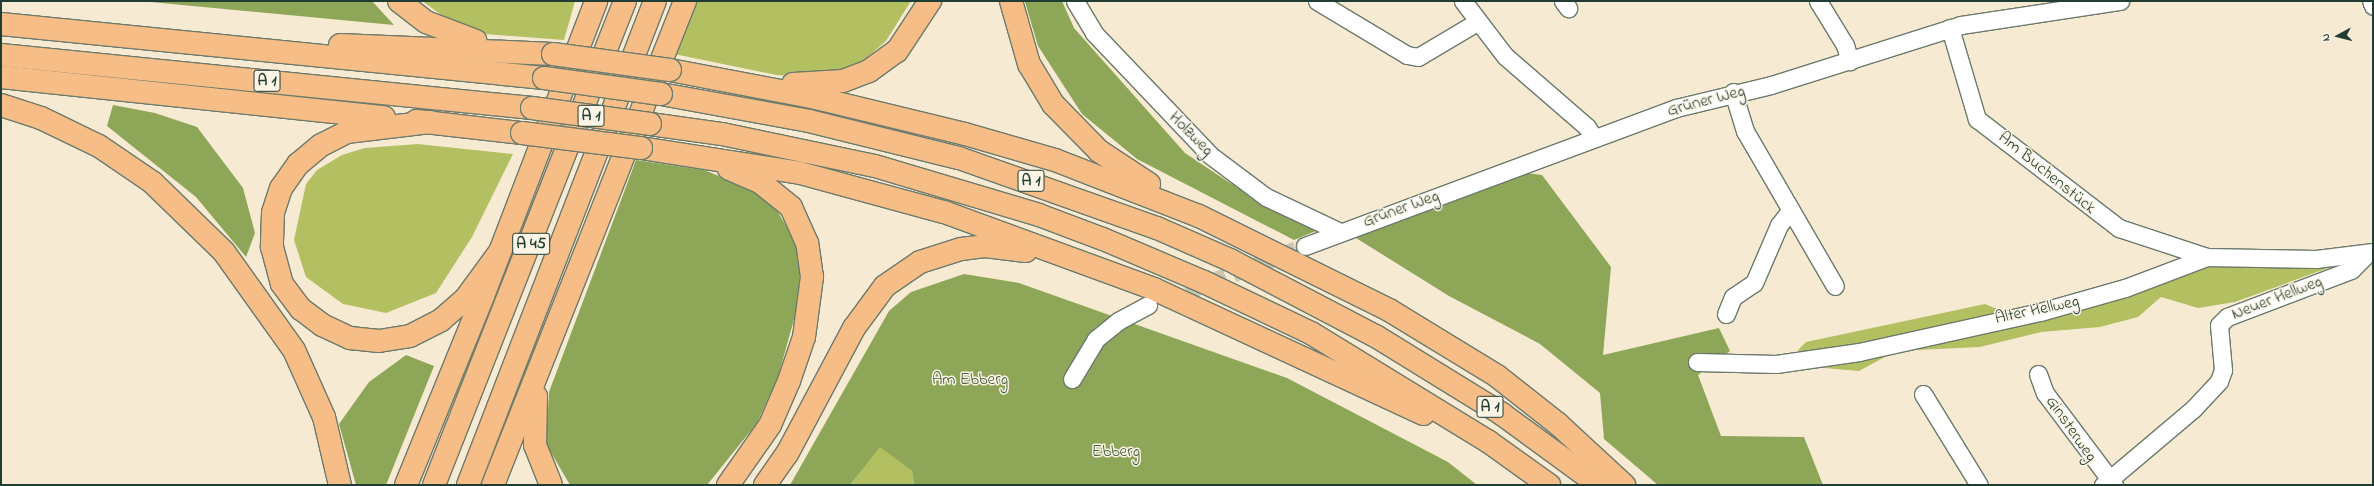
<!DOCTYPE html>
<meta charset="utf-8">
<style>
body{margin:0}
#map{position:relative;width:2374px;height:486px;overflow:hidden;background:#f7ead3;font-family:"Indie Flower",sans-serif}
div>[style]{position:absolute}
.green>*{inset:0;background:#b3c062}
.forest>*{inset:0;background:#8ea658}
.minor-tunnel>*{height:17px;margin-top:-8.5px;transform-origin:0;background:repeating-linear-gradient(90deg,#ccc7b3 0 17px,transparent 0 25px)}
.roads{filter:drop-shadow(1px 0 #6b7a6c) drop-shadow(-1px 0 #6b7a6c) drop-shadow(0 1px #6b7a6c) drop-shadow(0 -1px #6b7a6c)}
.minor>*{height:17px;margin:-8.5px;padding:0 8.5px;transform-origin:8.5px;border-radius:8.5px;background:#fff}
.highway>*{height:22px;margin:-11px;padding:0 11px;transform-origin:11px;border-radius:11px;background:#f6be86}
.bridges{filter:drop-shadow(1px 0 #6b7a6c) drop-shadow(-1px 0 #6b7a6c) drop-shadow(0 1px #6b7a6c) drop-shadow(0 -1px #6b7a6c)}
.highway-bridge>*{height:22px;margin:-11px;padding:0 11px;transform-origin:11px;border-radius:11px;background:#f6be86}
span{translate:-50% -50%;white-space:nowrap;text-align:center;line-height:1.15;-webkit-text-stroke:3px #fcf5e5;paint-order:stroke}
.shield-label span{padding:1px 3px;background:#fcf5e5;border:1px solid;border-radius:3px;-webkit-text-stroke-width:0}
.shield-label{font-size:16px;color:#1f3d34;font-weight:700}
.street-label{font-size:17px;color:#1f3d34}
.park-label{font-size:17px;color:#445e40}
.frame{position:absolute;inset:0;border:2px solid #1f3d34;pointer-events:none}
.north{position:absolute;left:2318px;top:16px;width:40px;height:40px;-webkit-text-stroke:3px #fcf5e5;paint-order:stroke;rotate:263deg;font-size:11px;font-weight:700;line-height:16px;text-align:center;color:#1f3d34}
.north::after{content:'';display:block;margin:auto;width:14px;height:18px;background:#1f3d34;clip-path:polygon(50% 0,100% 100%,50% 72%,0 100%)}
</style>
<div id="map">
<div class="green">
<i style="clip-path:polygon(422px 1px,575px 1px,564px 40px,485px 34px,451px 22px)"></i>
<i style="clip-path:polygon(696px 1px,911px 1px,886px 41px,863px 61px,838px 72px,805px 77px,776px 75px,674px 54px)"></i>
<i style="clip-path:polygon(418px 144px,513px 154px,472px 237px,436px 293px,386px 313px,343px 304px,306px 277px,294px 240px,306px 184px,317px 170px,342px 155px,365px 148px)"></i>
<i style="clip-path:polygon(2339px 264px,2235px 302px,2198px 308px,2161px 297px,2138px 317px,2100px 327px,2041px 332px,1980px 347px,1896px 351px,1859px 371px,1824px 368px,1798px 350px,1806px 342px,1985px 304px,2025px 321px,2196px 265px,2283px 267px)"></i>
<i style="clip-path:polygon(880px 446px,912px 471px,914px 485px,850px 485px)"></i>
</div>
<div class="forest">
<i style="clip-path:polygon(140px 1px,372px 1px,394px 25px)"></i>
<i style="clip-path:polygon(1062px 1px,1074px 28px,1185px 153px,1230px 183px,1318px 230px,1294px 240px,1137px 159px,1082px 114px,1038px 46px,1025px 2px)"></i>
<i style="clip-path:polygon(113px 105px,155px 113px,197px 127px,243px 188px,255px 233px,246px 257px,196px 197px,107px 126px)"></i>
<i style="clip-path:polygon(636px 160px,704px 170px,749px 188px,778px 212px,795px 241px,800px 262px,798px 305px,778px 377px,757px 423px,707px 485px,570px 485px,546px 444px,549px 392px)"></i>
<i style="clip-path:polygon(1519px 172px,1542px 175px,1611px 267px,1603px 355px,1719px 328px,1730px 351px,1698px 375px,1721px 436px,1804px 437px,1823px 485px,1658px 485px,1604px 439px,1600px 393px,1540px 344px,1449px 296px,1348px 233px)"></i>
<i style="clip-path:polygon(964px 274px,1019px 283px,1287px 378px,1448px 462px,1477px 485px,914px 485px,912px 471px,880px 447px,850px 485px,790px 485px,889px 311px,911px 292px)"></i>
<i style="clip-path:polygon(406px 355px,434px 366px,386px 485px,356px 485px,339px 424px,369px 382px)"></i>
</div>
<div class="minor-tunnel">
<i style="left:1163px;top:300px;width:152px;rotate:-20.8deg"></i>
</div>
<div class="roads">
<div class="minor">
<i style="left:1075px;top:1px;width:37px;rotate:59deg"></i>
<i style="left:1094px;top:33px;width:168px;rotate:46.4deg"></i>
<i style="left:1210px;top:155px;width:70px;rotate:36.9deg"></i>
<i style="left:1266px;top:197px;width:80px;rotate:25.3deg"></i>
<i style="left:1317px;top:1px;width:105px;rotate:31deg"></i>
<i style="left:1407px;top:55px;width:11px;rotate:10deg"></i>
<i style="left:1418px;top:57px;width:69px;rotate:-30.7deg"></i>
<i style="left:1463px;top:1px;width:69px;rotate:52.6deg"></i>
<i style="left:1505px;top:56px;width:108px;rotate:40.9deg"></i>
<i style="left:1587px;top:127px;width:12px;rotate:59deg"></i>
<i style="left:1563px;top:1px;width:9px;rotate:54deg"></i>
<i style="left:1818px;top:1px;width:52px;rotate:58.5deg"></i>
<i style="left:1845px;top:45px;width:17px;rotate:73deg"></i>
<i style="left:2371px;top:1px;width:5px;rotate:68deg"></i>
<i style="left:1950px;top:28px;width:95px;rotate:73.5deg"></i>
<i style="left:1977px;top:119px;width:179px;rotate:37.5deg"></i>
<i style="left:2119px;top:228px;width:93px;rotate:18.2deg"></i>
<i style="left:1733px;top:92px;width:41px;rotate:72.9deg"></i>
<i style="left:1745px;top:131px;width:179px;rotate:59.9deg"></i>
<i style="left:1305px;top:246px;width:396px;rotate:-20.4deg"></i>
<i style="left:1676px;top:108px;width:98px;rotate:-13.6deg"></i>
<i style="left:1771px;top:85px;width:199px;rotate:-17.5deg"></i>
<i style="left:1961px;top:25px;width:161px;rotate:-8.6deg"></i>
<i style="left:1726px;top:314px;width:18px;rotate:-68deg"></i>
<i style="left:1733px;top:297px;width:25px;rotate:-34deg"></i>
<i style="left:1754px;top:283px;width:63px;rotate:-66.7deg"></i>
<i style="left:1779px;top:225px;width:18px;rotate:-52deg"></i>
<i style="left:1697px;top:362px;width:79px;rotate:1.5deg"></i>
<i style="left:1776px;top:364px;width:84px;rotate:-8.2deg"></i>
<i style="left:1859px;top:352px;width:185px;rotate:-12.5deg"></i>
<i style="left:2040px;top:312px;width:88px;rotate:-15.8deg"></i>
<i style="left:2125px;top:288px;width:88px;rotate:-20.7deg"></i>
<i style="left:2207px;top:257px;width:109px;rotate:1.1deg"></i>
<i style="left:2316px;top:259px;width:57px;rotate:-7deg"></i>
<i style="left:2038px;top:374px;width:20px;rotate:70deg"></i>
<i style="left:2045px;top:393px;width:115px;rotate:53.1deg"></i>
<i style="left:1072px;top:379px;width:47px;rotate:-59deg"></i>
<i style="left:1096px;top:339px;width:28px;rotate:-39deg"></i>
<i style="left:1118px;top:321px;width:34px;rotate:-28deg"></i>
<i style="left:1923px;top:394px;width:107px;rotate:58.4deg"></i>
<i style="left:2103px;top:485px;width:119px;rotate:-40.2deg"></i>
<i style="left:2194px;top:408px;width:37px;rotate:-47deg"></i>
<i style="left:2219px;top:381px;width:12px;rotate:-70deg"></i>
<i style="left:2223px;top:370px;width:45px;rotate:-95.1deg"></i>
<i style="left:2219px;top:325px;width:11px;rotate:-45deg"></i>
<i style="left:2227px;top:317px;width:133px;rotate:-20.8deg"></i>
<i style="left:2351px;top:270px;width:23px;rotate:-45deg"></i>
</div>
<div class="highway">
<i style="left:399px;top:1px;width:34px;rotate:38deg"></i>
<i style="left:426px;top:22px;width:53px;rotate:20.8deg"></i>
<i style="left:1011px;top:1px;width:66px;rotate:74.1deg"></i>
<i style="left:1029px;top:64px;width:47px;rotate:59deg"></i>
<i style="left:1053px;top:104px;width:66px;rotate:45.6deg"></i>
<i style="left:1099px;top:151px;width:60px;rotate:33.4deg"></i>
<i style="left:1px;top:24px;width:546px;rotate:5.68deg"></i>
<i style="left:340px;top:45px;width:213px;rotate:2.4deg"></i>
<i style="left:1px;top:55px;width:534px;rotate:5.7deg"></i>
<i style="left:670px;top:70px;width:145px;rotate:10.8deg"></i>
<i style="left:812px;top:97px;width:157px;rotate:13.6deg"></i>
<i style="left:965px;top:134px;width:94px;rotate:16.1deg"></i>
<i style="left:1055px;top:160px;width:155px;rotate:21.3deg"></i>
<i style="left:1199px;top:216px;width:212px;rotate:26.3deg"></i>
<i style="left:1389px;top:310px;width:127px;rotate:31.4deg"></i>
<i style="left:1497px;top:376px;width:78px;rotate:38.2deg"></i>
<i style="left:1558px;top:424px;width:90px;rotate:42.7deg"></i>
<i style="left:1px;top:77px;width:385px;rotate:6deg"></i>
<i style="left:793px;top:84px;width:50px;rotate:-3.4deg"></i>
<i style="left:843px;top:81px;width:28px;rotate:-21deg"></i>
<i style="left:869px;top:71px;width:34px;rotate:-36deg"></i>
<i style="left:897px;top:51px;width:60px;rotate:-56.6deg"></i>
<i style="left:661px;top:94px;width:150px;rotate:10.3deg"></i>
<i style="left:809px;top:121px;width:154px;rotate:13.9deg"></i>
<i style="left:959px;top:158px;width:210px;rotate:19.5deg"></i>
<i style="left:1157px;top:228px;width:80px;rotate:23.7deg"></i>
<i style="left:1230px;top:260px;width:166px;rotate:27.6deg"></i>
<i style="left:1377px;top:337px;width:147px;rotate:31.6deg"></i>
<i style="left:1502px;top:414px;width:120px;rotate:36.2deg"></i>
<i style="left:1px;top:105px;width:42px;rotate:18deg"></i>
<i style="left:41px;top:118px;width:64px;rotate:25.8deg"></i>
<i style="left:99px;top:146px;width:64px;rotate:34.2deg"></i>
<i style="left:152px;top:182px;width:100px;rotate:44.2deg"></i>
<i style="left:224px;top:252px;width:120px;rotate:54.5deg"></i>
<i style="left:294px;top:350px;width:73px;rotate:65.9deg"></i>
<i style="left:324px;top:417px;width:70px;rotate:76.8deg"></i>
<i style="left:416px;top:121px;width:107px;rotate:6.5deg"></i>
<i style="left:430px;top:122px;width:84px;rotate:173.1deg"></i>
<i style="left:347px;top:132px;width:29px;rotate:153deg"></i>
<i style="left:321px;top:145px;width:30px;rotate:140deg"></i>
<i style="left:298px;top:164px;width:29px;rotate:125deg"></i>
<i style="left:281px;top:188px;width:26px;rotate:108deg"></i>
<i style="left:273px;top:213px;width:34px;rotate:92deg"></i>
<i style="left:272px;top:247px;width:38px;rotate:75deg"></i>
<i style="left:282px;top:284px;width:31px;rotate:53deg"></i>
<i style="left:301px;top:309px;width:26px;rotate:37deg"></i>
<i style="left:322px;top:325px;width:31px;rotate:25deg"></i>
<i style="left:350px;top:338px;width:29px;rotate:6deg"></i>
<i style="left:379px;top:341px;width:31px;rotate:-9deg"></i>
<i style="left:410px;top:336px;width:35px;rotate:-27deg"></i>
<i style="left:441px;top:320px;width:33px;rotate:-41deg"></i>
<i style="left:466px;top:298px;width:56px;rotate:-53.7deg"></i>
<i style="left:650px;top:124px;width:73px;rotate:7.9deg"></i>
<i style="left:722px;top:134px;width:156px;rotate:11.8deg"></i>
<i style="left:875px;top:166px;width:171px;rotate:16.6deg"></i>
<i style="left:1039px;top:215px;width:68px;rotate:20.6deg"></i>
<i style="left:1103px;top:239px;width:110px;rotate:23.1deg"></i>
<i style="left:1204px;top:282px;width:119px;rotate:25.5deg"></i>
<i style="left:1311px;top:333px;width:209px;rotate:31.5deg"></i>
<i style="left:1489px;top:442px;width:74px;rotate:35.6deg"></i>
<i style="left:641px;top:148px;width:161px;rotate:8.9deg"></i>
<i style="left:800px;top:173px;width:149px;rotate:15.2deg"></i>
<i style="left:944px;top:212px;width:224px;rotate:20.1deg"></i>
<i style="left:1154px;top:289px;width:297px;rotate:24.9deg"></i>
<i style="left:536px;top:396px;width:49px;rotate:91.2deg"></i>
<i style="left:535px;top:445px;width:43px;rotate:68.2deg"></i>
<i style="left:406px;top:485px;width:204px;rotate:-67.8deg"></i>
<i style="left:483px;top:296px;width:316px;rotate:-69deg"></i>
<i style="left:434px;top:485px;width:520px;rotate:-68.46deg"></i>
<i style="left:468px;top:485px;width:519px;rotate:-68.88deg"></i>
<i style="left:493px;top:485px;width:521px;rotate:-68.36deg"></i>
<i style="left:728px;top:485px;width:73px;rotate:-55deg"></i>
<i style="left:770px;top:425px;width:48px;rotate:-66.6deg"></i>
<i style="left:789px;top:381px;width:46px;rotate:-71.2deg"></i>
<i style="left:804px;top:337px;width:61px;rotate:-82.4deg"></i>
<i style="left:812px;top:277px;width:34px;rotate:-98deg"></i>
<i style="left:807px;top:243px;width:39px;rotate:-114deg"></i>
<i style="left:791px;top:207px;width:40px;rotate:-141deg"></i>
<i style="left:760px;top:182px;width:34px;rotate:-157deg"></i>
<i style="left:765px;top:485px;width:38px;rotate:-55deg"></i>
<i style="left:787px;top:454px;width:143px;rotate:-62deg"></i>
<i style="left:854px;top:328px;width:52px;rotate:-53.6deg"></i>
<i style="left:885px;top:286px;width:42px;rotate:-34.4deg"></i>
<i style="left:920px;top:262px;width:43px;rotate:-17.6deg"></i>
<i style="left:961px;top:249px;width:24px;rotate:-7deg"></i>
<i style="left:985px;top:246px;width:41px;rotate:7deg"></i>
</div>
</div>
<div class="bridges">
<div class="highway-bridge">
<i style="left:553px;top:54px;width:118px;rotate:7.8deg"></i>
<i style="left:544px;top:78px;width:118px;rotate:7.8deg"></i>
<i style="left:532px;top:108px;width:119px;rotate:7.7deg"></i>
<i style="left:522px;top:133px;width:120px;rotate:7.2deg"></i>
</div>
</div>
<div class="shield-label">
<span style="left:267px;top:81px">A 1</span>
<span style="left:591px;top:116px">A 1</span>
<span style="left:1031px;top:181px">A 1</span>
<span style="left:531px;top:244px">A 45</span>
<span style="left:1490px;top:407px">A 1</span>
</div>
<div class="street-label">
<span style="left:1706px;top:101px;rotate:-15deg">Grüner Weg</span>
<span style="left:1191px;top:134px;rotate:45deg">Holzweg</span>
<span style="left:2047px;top:173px;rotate:39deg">Am Buchenstück</span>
<span style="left:1401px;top:209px;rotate:-20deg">Grüner Weg</span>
<span style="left:2277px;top:298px;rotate:-21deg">Neuer Hellweg</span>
<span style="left:2037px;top:310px;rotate:-12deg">Alter Hellweg</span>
<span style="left:2071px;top:429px;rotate:55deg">Ginsterweg</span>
</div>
<div class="park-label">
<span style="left:970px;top:380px">Am Ebberg</span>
<span style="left:1116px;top:452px">Ebberg</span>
</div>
<div class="frame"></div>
<div class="north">N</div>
</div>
